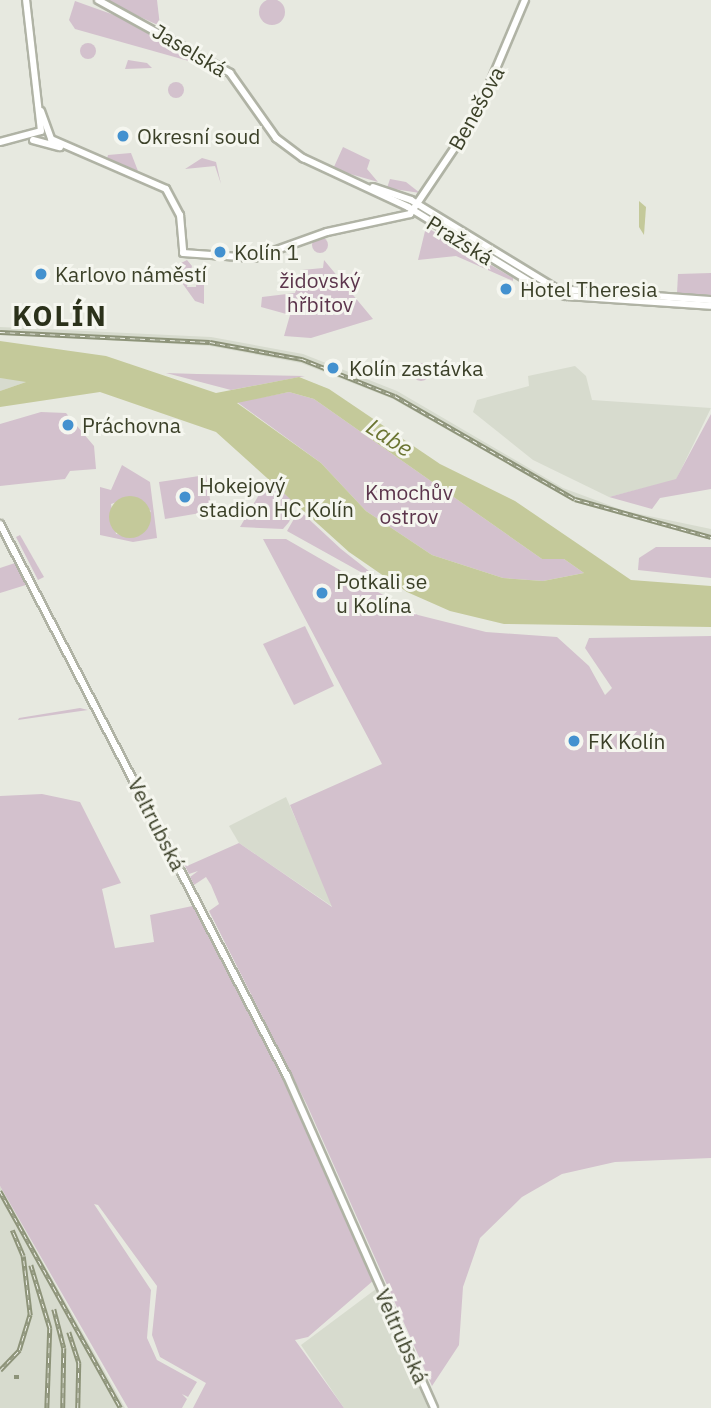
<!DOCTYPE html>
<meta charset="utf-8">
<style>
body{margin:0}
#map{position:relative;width:711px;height:1408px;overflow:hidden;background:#e7e9e0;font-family:"IBM Plex Sans",sans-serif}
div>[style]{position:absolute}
.built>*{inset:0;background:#d7dbce}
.green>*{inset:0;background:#d3c1cd}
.round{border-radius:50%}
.water>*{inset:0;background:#c4c99a}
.roads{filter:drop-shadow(2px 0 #b0b3a5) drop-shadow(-2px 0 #b0b3a5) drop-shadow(0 2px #b0b3a5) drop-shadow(0 -2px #b0b3a5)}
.secondary>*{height:6px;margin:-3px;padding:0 3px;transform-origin:3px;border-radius:3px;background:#fff}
.rail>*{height:4.5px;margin-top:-2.25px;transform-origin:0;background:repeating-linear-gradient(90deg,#f5f6ef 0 5px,#8d9379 0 10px);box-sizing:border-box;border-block:2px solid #8d9379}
.dots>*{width:19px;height:19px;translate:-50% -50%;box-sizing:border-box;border:4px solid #f5f6ef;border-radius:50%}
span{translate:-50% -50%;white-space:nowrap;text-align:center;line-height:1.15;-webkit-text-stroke:6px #f5f6ef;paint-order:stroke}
.street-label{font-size:21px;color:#3b4028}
.poi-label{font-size:21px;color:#3b4028}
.left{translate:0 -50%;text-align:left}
.park-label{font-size:21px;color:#5c354c}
.water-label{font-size:23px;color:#6b7532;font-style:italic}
.district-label{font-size:28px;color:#2b311a;font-weight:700;letter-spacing:2px}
</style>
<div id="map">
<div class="built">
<i style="clip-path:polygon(0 327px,211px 337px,303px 354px,397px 391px,563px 488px,625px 511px,711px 529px,711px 540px,574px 502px,393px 399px,301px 363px,210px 346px,0 334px)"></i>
<i style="clip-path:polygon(575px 366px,586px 376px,592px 400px,711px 408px,676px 480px,609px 497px,533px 460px,473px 412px,477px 400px,529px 386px,528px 376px)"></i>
<i style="clip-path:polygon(0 378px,24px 380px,26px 382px,0 391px)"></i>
<i style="clip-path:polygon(286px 797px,310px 852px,333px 907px,239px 843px,229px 826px)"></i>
<i style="clip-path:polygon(0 1186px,101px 1365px,125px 1408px,0 1408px)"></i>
<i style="clip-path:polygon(376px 1289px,428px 1408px,344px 1408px,301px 1345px)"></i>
</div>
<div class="green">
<i class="round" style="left:259px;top:-1px;width:26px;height:26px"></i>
<i style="clip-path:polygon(105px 0,157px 0,160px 26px,116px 6px)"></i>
<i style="clip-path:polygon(75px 1px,117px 16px,203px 65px,75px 29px,69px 20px)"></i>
<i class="round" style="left:80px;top:43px;width:16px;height:16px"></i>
<i style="clip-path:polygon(128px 60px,147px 63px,152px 68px,125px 69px)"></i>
<i class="round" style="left:168px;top:82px;width:16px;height:16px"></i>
<i style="clip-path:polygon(343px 147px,370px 160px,367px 169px,378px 182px,333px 169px)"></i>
<i style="clip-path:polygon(131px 153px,138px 171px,107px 159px,108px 155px)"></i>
<i style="clip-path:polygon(202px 158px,216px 162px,221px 184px,215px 166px,185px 169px)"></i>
<i style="clip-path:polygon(390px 179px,406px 182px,420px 193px,387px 188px)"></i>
<i style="clip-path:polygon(426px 227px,513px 278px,513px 281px,456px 256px,418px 260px)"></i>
<i class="round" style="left:312px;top:237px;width:16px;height:16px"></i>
<i style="clip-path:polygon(187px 260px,192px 266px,187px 287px,196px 287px,197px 271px,204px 270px,204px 304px,195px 301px,180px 280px,181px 263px)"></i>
<i style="clip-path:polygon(324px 260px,373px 319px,311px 338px,284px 336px,290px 315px,261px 307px,262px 297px,295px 293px,302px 270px,323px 268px)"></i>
<i style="clip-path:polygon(711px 273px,711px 295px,677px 293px,678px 274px)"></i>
<i class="round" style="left:412px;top:363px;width:18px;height:18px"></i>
<i style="clip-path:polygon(166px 373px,197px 374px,305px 376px,231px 390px)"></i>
<i style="clip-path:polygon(289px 392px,314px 399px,542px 559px,564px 559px,584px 573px,543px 581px,503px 578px,432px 555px,366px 511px,321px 463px,237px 402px)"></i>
<i style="clip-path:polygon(41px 412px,66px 413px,94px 446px,96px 469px,70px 471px,65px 479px,0 486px,0 424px)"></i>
<i style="clip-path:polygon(711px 414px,711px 489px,660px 498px,652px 509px,609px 497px,676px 479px)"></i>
<i style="clip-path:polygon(evenodd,122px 465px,150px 482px,157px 538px,133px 542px,100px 535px,100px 487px,111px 490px,122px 465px,131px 497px,151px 511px,130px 535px,116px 534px,111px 504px,131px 497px)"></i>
<i style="clip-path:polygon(206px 475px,212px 511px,165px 519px,159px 482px)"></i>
<i style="clip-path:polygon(267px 481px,297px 503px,289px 522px,283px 529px,240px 527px)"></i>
<i style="clip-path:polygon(299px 510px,341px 549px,393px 590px,287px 531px)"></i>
<i style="clip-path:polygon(20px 535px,44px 577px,38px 580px,16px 537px)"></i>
<i style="clip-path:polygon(263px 539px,286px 539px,418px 615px,486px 632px,557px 637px,589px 666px,605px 695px,612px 688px,585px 648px,589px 638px,711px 636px,711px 1158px,615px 1162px,562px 1174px,522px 1197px,480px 1238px,463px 1287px,459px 1345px,432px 1386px,307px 1105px,209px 911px,219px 904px,211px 885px,206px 877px,194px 885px,190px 877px,198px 871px,189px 874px,179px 854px,187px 866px,239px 843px,332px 907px,290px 805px,382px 764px)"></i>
<i style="clip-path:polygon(656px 547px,711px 547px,711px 578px,638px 570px,639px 558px)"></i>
<i style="clip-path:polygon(18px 562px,29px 584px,0 593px,0 568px)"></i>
<i style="clip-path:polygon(305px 626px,334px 686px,294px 705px,263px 644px)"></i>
<i style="clip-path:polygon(80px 708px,88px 710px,18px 720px,19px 718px)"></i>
<i style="clip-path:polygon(42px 794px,80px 802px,121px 883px,102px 889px,115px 948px,154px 942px,150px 915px,197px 905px,297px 1106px,374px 1280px,308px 1337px,295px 1340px,344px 1408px,193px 1408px,206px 1383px,160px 1357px,152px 1335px,157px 1286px,98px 1205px,94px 1204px,151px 1290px,147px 1338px,157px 1360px,197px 1382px,188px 1397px,182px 1394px,187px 1399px,182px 1408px,128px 1408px,0 1186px,0 796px)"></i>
</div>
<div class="water">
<i style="clip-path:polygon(639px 201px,646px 207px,644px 235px,639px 227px)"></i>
<i style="clip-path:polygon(evenodd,0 341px,106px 356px,216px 393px,299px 377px,329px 389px,440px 464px,515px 501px,631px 580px,711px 586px,711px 627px,504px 624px,450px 611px,407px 592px,349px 552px,216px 432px,100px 392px,0 407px,0 391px,26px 382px,0 378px,0 341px,289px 392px,314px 399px,542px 559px,564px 559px,584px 573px,543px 581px,503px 578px,432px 555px,366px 511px,321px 463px,237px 403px,289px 392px)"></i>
<i class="round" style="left:109px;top:496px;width:42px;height:42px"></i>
</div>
<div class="roads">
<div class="secondary">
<i style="left:98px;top:0;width:151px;rotate:28.9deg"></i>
<i style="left:230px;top:73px;width:80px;rotate:54.7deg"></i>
<i style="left:276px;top:138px;width:34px;rotate:37deg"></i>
<i style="left:303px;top:158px;width:116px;rotate:25deg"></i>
<i style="left:408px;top:207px;width:151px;rotate:31.5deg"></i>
<i style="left:537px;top:286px;width:31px;rotate:19deg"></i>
<i style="left:566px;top:296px;width:145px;rotate:3.9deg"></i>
<i style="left:41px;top:111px;width:30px;rotate:70deg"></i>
<i style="left:51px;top:139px;width:125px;rotate:23.5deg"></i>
<i style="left:166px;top:189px;width:30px;rotate:62deg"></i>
<i style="left:180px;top:215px;width:38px;rotate:85deg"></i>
<i style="left:183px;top:253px;width:71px;rotate:4deg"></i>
<i style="left:254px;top:258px;width:77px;rotate:-19.6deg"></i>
<i style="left:327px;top:232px;width:85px;rotate:-12.2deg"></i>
<i style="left:410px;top:214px;width:118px;rotate:-56deg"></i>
<i style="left:476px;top:116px;width:126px;rotate:-67.1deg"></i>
<i style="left:33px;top:140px;width:28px;rotate:15deg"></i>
<i style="left:0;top:142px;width:42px;rotate:-15deg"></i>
<i style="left:41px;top:131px;width:132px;rotate:-96.5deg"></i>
<i style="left:373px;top:187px;width:40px;rotate:18.9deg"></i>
<i style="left:411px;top:200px;width:171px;rotate:31.4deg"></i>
<i style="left:557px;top:289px;width:154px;rotate:4.1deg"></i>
<i style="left:0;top:524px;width:622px;rotate:62.53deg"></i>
<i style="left:287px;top:1076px;width:363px;rotate:66.1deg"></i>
</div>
</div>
<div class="rail">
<i style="left:0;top:332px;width:210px;rotate:2.7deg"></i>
<i style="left:210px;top:342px;width:94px;rotate:10.5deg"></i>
<i style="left:302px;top:359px;width:100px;rotate:21.7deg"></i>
<i style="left:395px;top:396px;width:207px;rotate:29.8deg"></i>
<i style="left:575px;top:499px;width:141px;rotate:15.6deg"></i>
<i style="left:0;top:1191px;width:248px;rotate:60.9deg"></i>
<i style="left:31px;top:1265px;width:66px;rotate:73.2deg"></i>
<i style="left:50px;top:1328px;width:80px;rotate:92.1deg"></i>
<i style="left:54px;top:1309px;width:40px;rotate:75.6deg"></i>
<i style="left:64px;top:1348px;width:60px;rotate:91deg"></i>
<i style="left:69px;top:1332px;width:33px;rotate:72deg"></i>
<i style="left:79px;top:1363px;width:45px;rotate:91.3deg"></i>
<i style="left:0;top:1370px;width:28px;rotate:-46deg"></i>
<i style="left:19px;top:1350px;width:37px;rotate:-73deg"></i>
<i style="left:30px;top:1315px;width:59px;rotate:-96.8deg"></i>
<i style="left:23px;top:1256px;width:28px;rotate:-113deg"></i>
<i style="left:14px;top:1377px;width:5px"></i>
</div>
<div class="dots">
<i style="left:123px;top:136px;background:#4391cf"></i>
<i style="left:220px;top:252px;background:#4391cf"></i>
<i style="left:41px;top:274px;background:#4391cf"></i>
<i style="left:506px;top:289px;background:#4391cf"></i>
<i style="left:333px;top:368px;background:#4391cf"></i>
<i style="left:68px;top:425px;background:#4391cf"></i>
<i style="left:185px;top:497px;background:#4391cf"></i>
<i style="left:322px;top:593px;background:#4391cf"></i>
<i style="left:574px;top:741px;background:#4391cf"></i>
</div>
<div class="street-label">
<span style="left:190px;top:50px;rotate:31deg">Jaselská</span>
<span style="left:476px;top:108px;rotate:-61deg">Benešova</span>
<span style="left:460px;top:240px;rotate:32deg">Pražská</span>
<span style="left:157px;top:824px;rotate:63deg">Veltrubská</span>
<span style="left:402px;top:1336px;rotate:66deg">Veltrubská</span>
</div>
<div class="poi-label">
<span class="left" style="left:137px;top:136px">Okresní soud</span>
<span class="left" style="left:234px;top:252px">Kolín 1</span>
<span class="left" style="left:55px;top:274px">Karlovo náměstí</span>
<span class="left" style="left:520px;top:289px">Hotel Theresia</span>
<span class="left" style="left:349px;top:368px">Kolín zastávka</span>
<span class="left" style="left:82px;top:425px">Práchovna</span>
<span class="left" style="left:199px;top:497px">Hokejový<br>stadion HC Kolín</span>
<span class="left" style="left:336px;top:593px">Potkali se<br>u Kolína</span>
<span class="left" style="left:588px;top:741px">FK Kolín</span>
</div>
<div class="park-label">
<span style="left:320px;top:292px">židovský<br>hřbitov</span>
<span style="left:409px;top:504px">Kmochův<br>ostrov</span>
</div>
<div class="water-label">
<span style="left:390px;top:437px;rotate:33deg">Labe</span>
</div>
<div class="district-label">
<span style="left:60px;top:316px">KOLÍN</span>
</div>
</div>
